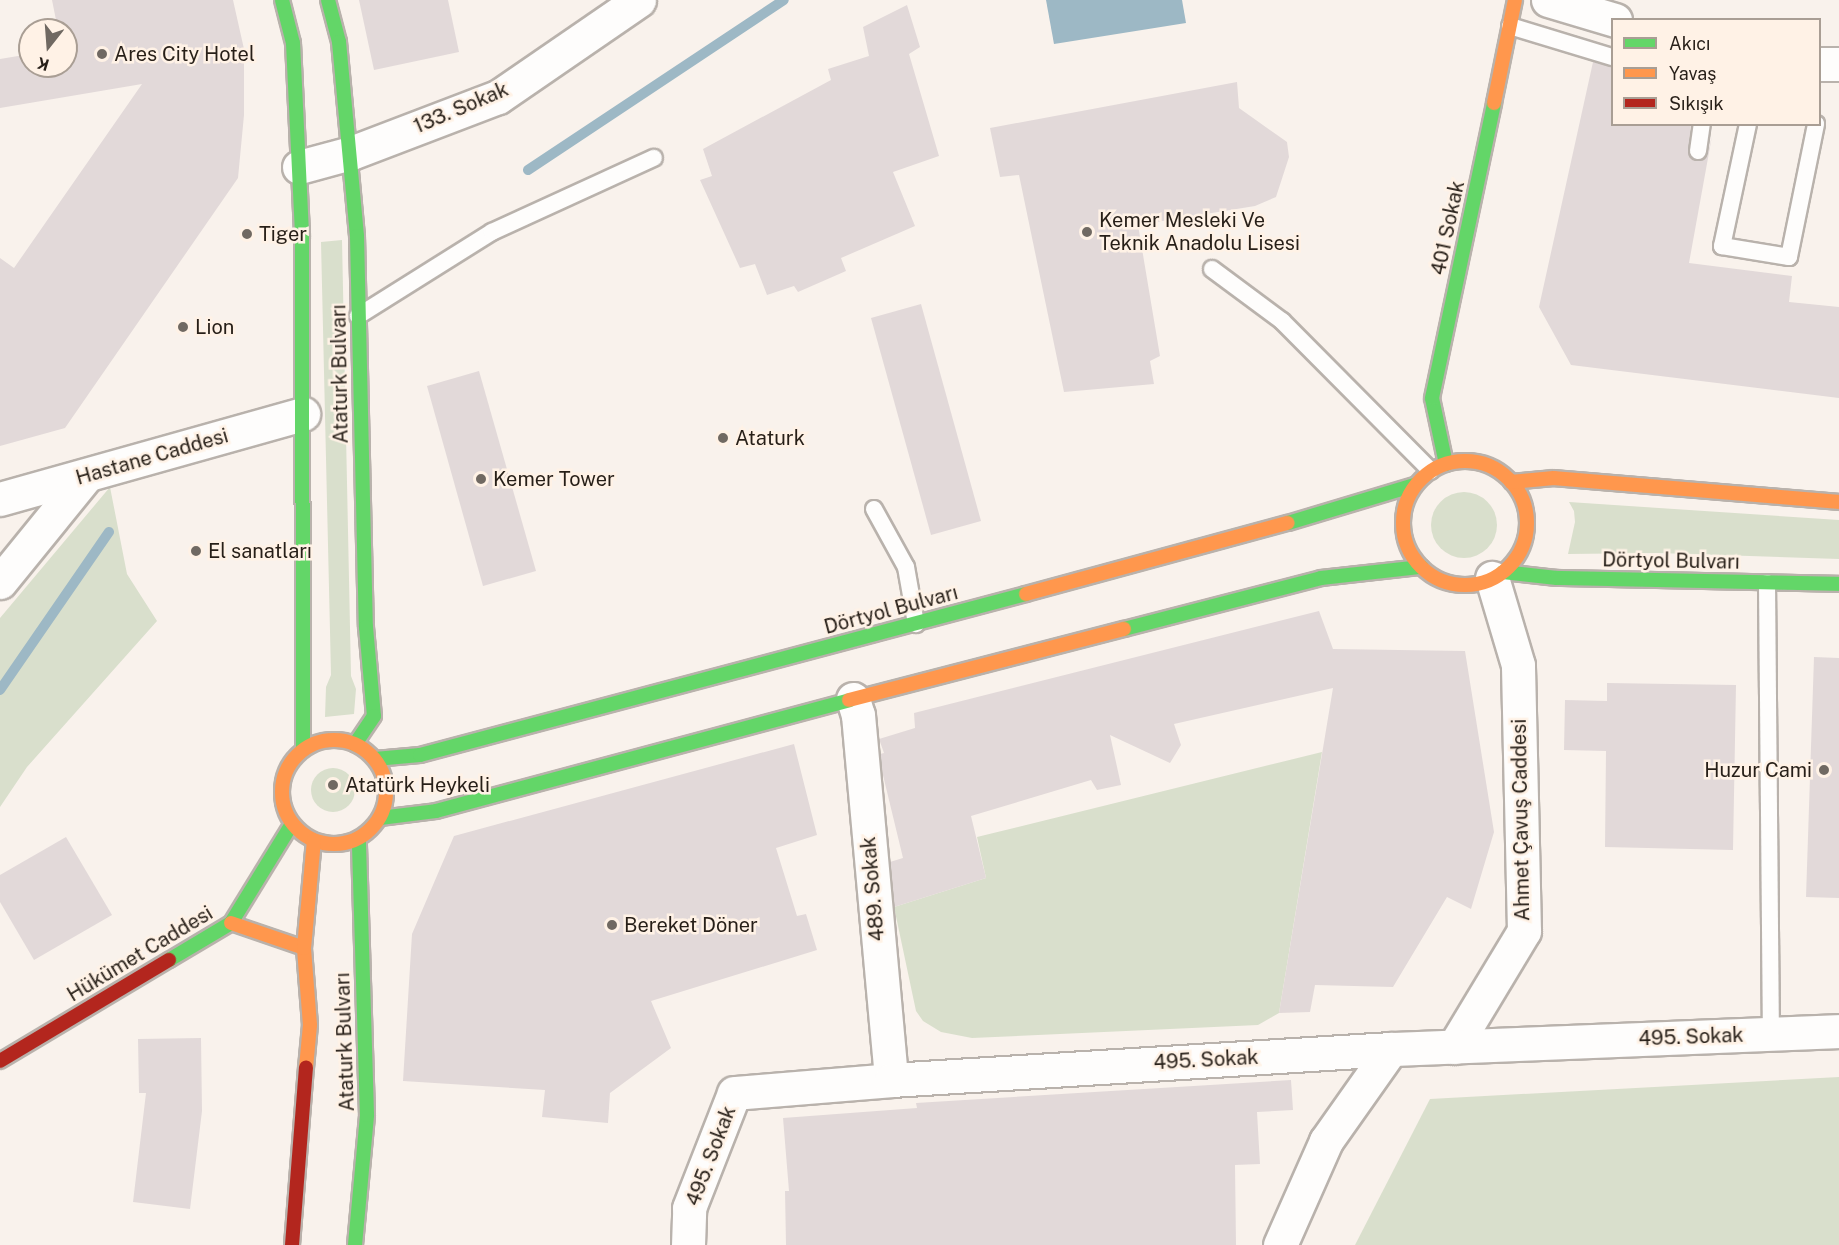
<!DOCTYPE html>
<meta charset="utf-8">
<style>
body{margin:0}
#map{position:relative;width:1839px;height:1245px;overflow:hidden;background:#f9f2ec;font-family:"Public Sans",sans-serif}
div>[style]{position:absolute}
.green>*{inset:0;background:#d9dfcc}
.round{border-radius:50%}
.water>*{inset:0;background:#9db8c5}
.stream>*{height:10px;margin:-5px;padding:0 5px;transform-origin:5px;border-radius:5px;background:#9db8c5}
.building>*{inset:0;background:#e2d9d9}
.roads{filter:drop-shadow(2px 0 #b9b2ac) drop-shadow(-2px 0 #b9b2ac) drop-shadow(0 2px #b9b2ac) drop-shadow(0 -2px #b9b2ac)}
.lane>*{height:16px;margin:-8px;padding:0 8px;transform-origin:8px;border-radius:8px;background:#fefdfc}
.street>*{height:33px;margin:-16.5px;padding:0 16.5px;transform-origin:16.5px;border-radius:16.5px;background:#fefdfc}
.fast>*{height:14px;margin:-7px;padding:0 7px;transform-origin:7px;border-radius:7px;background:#63d668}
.slow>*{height:14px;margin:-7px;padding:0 7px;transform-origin:7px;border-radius:7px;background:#ff974d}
.slow>.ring{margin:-7px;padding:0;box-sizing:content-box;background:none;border:14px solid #ff974d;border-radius:50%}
.jam>*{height:14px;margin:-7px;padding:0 7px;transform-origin:7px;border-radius:7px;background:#b3261e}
.dots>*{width:16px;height:16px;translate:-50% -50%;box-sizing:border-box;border:3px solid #fff2e6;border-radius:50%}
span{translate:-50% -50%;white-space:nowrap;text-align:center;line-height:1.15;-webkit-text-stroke:5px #fff2e6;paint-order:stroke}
.poi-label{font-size:20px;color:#271f18}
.left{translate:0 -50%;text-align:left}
.right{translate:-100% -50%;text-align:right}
.street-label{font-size:20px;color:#271f18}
.legend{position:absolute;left:1611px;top:18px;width:210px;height:108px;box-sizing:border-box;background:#fff2e6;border:2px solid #a99e94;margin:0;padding:8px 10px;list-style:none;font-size:18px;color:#271f18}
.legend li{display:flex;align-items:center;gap:12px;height:30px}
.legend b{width:30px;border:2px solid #a99e94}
.north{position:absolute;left:18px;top:18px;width:60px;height:60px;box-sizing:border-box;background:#fff2e6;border:2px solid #a99e94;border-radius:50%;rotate:197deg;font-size:16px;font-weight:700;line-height:24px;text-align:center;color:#271f18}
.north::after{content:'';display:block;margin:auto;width:21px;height:27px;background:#706962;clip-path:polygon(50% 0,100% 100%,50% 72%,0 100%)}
</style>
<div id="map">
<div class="green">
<i style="clip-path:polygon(342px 240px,351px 676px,356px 689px,354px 714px,325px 717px,326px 687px,331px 675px,321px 242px)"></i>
<i style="clip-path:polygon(110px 487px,127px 574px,157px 621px,27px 767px,0 807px,0 618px)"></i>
<i class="round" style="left:1431px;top:492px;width:66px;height:66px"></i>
<i style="clip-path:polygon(1569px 502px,1839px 520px,1839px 559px,1658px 553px,1568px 554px,1575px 522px,1574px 511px)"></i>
<i style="clip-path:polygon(1322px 752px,1279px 1013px,1258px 1025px,972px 1038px,941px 1032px,923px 1021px,916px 1011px,894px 907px,986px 878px,977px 837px)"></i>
<i class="round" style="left:311px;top:768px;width:44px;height:44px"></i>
<i style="clip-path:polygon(1839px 1077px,1839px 1245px,1355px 1245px,1430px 1099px)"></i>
</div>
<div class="water">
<i style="clip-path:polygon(1046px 0,1182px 0,1186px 23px,1054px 44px)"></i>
</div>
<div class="stream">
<i style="left:528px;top:170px;width:307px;rotate:-33.6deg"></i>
<i style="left:0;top:690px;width:192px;rotate:-55.4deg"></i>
</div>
<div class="building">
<i style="clip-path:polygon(52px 0,233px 0,244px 49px,244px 115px,238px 178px,65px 428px,0 446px,0 258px,14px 268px,142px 84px,0 108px,0 59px,30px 54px,30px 66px,66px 66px,66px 30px,58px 30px)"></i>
<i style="clip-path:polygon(359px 0,448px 0,459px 52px,374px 70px)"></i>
<i style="clip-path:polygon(907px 5px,920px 47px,909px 54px,939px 156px,893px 172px,915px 226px,841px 258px,846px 271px,798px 292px,794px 286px,767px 295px,755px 264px,740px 268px,700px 180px,712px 176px,703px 149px,831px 80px,828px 69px,869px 56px,863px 27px)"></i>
<i style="clip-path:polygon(1593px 62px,1612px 67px,1612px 124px,1691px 124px,1688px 154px,1697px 161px,1707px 157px,1712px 136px,1689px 263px,1792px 276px,1789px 302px,1839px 307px,1839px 398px,1571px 365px,1539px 307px)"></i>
<i style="clip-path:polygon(1237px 82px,1239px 108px,1287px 142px,1289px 157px,1276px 197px,1255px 206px,1138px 225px,1160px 356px,1150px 361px,1154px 384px,1064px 392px,1019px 175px,1000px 177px,990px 128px)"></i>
<i style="clip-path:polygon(921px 304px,981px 521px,931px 535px,871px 318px)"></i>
<i style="clip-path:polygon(479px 371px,536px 571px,483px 586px,427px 386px)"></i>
<i style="clip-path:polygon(1319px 611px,1333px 649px,1465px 651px,1494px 832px,1471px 909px,1447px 897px,1393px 987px,1315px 985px,1310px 1012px,1279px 1013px,1333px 688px,1174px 724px,1181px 745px,1170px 763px,1110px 735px,1121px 785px,1097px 790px,1091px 780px,971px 816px,986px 878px,894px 907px,890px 862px,903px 858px,882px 771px,880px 754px,884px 753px,879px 739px,915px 728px,914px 713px)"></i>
<i style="clip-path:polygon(1814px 657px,1839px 658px,1839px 898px,1806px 897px)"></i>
<i style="clip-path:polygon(1607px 683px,1736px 685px,1733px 850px,1605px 847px,1606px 751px,1564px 750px,1565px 700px,1607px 701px)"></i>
<i style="clip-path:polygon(794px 744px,817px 835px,776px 848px,797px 916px,806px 914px,817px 950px,651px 1001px,671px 1048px,610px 1093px,608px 1123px,542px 1117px,545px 1090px,403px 1081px,412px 934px,454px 836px)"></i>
<i style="clip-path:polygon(66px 837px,112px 915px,34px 960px,0 902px,0 875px)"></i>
<i style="clip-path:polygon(201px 1038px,202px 1111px,190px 1209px,133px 1202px,146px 1093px,139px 1093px,138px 1039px)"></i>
<i style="clip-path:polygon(1291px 1080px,1293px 1110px,1257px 1112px,1260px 1164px,1235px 1165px,1236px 1245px,786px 1245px,785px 1191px,789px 1191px,783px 1118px,917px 1108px,916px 1103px)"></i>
</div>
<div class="roads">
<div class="lane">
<i style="left:1510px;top:26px;width:107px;rotate:16.9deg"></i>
<i style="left:1748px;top:124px;width:125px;rotate:102deg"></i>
<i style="left:1722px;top:246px;width:68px;rotate:9.3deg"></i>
<i style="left:1789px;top:257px;width:136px;rotate:-78.5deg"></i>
<i style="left:1698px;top:151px;width:27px;rotate:-82deg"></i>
<i style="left:1212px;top:269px;width:87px;rotate:36.6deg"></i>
<i style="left:1282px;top:321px;width:211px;rotate:45.2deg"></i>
<i style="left:358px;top:316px;width:158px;rotate:-32.1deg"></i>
<i style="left:492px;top:232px;width:178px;rotate:-24.6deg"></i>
<i style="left:874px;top:509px;width:66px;rotate:61.1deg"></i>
<i style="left:906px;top:567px;width:58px;rotate:80deg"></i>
<i style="left:1767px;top:583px;width:451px;rotate:89.5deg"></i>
</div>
<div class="street">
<i style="left:1548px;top:0;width:70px;rotate:16.6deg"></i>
<i style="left:1820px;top:64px;width:19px"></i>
<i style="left:299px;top:167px;width:54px;rotate:-15.1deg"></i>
<i style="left:351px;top:153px;width:157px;rotate:-20.9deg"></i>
<i style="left:498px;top:97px;width:171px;rotate:-34.5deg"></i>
<i style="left:0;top:499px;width:315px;rotate:-15.7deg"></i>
<i style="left:0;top:582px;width:136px;rotate:-50.9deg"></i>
<i style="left:853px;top:699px;width:17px;rotate:73deg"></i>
<i style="left:858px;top:715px;width:366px;rotate:84.8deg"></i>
<i style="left:1454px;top:1047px;width:135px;rotate:-58.9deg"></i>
<i style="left:1524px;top:931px;width:266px;rotate:-91.3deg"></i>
<i style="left:1518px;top:665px;width:91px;rotate:-106.6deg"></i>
<i style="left:688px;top:1245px;width:37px;rotate:-88deg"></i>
<i style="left:689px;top:1208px;width:123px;rotate:-68.6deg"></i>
<i style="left:734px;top:1093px;width:158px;rotate:-4.7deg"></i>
<i style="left:891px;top:1080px;width:501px;rotate:-3.55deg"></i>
<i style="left:1391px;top:1049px;width:448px;rotate:-2.3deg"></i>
<i style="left:1280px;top:1245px;width:114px;rotate:-66.1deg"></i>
<i style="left:1326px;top:1141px;width:113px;rotate:-54.8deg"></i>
</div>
<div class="fast">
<i style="left:282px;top:0;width:44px;rotate:75.7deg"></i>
<i style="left:293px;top:43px;width:194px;rotate:87.3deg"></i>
<i style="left:302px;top:237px;width:512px;rotate:89.89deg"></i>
<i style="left:328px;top:0;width:43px;rotate:75.3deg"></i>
<i style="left:339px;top:42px;width:195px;rotate:84.7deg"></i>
<i style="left:357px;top:236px;width:391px;rotate:88.7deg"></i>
<i style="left:366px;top:627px;width:89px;rotate:84.9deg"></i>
<i style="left:374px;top:716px;width:34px;rotate:124deg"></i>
<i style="left:1446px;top:464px;width:67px;rotate:-102deg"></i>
<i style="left:1432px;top:398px;width:301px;rotate:-78.1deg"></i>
<i style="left:1288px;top:523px;width:133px;rotate:-16.7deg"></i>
<i style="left:1503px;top:572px;width:54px;rotate:6.3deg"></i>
<i style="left:1557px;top:578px;width:282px;rotate:1.2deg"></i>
<i style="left:1124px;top:629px;width:203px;rotate:-14.5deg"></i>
<i style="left:1321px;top:578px;width:101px;rotate:-6.3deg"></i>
<i style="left:375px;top:759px;width:45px;rotate:-5.1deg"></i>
<i style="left:420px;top:755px;width:627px;rotate:-14.88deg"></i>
<i style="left:380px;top:818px;width:56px;rotate:-7.1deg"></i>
<i style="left:436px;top:811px;width:428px;rotate:-15deg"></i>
<i style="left:169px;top:960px;width:72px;rotate:-30.8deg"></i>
<i style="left:231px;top:923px;width:116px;rotate:-58.4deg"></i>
<i style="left:355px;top:1245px;width:131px;rotate:-84.7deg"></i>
<i style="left:367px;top:1115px;width:277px;rotate:-91.7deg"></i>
</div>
<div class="slow">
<i style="left:1494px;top:103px;width:105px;rotate:-78.5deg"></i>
<i class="ring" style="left:1403px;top:461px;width:110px;height:110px"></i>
<i style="left:1511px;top:482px;width:43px;rotate:-5.3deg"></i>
<i style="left:1554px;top:478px;width:286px;rotate:4.8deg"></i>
<i style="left:1026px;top:594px;width:271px;rotate:-15.2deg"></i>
<i style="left:849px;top:700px;width:284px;rotate:-14.5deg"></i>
<i class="ring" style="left:282px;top:740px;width:90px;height:90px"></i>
<i style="left:231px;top:923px;width:77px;rotate:18.9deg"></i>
<i style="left:306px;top:1068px;width:43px;rotate:-84.7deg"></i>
<i style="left:310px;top:1025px;width:77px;rotate:-94.5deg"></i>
<i style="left:304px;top:948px;width:108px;rotate:-84.7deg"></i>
</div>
<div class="jam">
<i style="left:0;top:1061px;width:197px;rotate:-30.9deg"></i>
<i style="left:292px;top:1245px;width:178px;rotate:-85.5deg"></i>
</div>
</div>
<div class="dots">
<i style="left:102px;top:54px;background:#706962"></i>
<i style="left:1087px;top:232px;background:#706962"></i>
<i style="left:247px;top:234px;background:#706962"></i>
<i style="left:183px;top:327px;background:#706962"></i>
<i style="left:723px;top:438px;background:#706962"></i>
<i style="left:481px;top:479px;background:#706962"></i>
<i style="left:196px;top:551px;background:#706962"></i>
<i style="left:1824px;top:770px;background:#706962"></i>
<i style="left:333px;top:785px;background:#706962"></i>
<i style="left:612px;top:925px;background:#706962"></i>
</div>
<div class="poi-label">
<span class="left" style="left:114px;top:54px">Ares City Hotel</span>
<span class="left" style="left:1099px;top:232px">Kemer Mesleki Ve<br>Teknik Anadolu Lisesi</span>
<span class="left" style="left:259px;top:234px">Tiger</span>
<span class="left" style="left:195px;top:327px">Lion</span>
<span class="left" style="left:735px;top:438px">Ataturk</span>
<span class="left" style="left:493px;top:479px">Kemer Tower</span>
<span class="left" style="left:208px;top:551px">El sanatları</span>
<span class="right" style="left:1812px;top:770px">Huzur Cami</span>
<span class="left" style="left:345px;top:785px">Atatürk Heykeli</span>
<span class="left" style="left:624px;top:925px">Bereket Döner</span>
</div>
<div class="street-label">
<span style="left:461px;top:108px;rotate:-23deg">133. Sokak</span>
<span style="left:1448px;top:228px;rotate:-78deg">401 Sokak</span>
<span style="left:340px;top:374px;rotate:-91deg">Ataturk Bulvarı</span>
<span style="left:152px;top:457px;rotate:-16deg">Hastane Caddesi</span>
<span style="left:1671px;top:561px;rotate:1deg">Dörtyol Bulvarı</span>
<span style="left:891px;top:610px;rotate:-15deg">Dörtyol Bulvarı</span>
<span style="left:1521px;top:820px;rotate:-91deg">Ahmet Çavuş Caddesi</span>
<span style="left:873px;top:889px;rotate:-95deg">489. Sokak</span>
<span style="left:140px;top:954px;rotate:-31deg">Hükümet Caddesi</span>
<span style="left:1691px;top:1037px;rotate:-2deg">495. Sokak</span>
<span style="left:345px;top:1042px;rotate:-92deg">Ataturk Bulvarı</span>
<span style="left:1206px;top:1060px;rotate:-3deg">495. Sokak</span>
<span style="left:711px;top:1156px;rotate:-69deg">495. Sokak</span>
</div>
<ul class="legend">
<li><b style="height:8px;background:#63d668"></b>Akıcı</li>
<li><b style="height:8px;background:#ff974d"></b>Yavaş</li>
<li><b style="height:8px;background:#b3261e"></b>Sıkışık</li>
</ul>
<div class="north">K</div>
</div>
